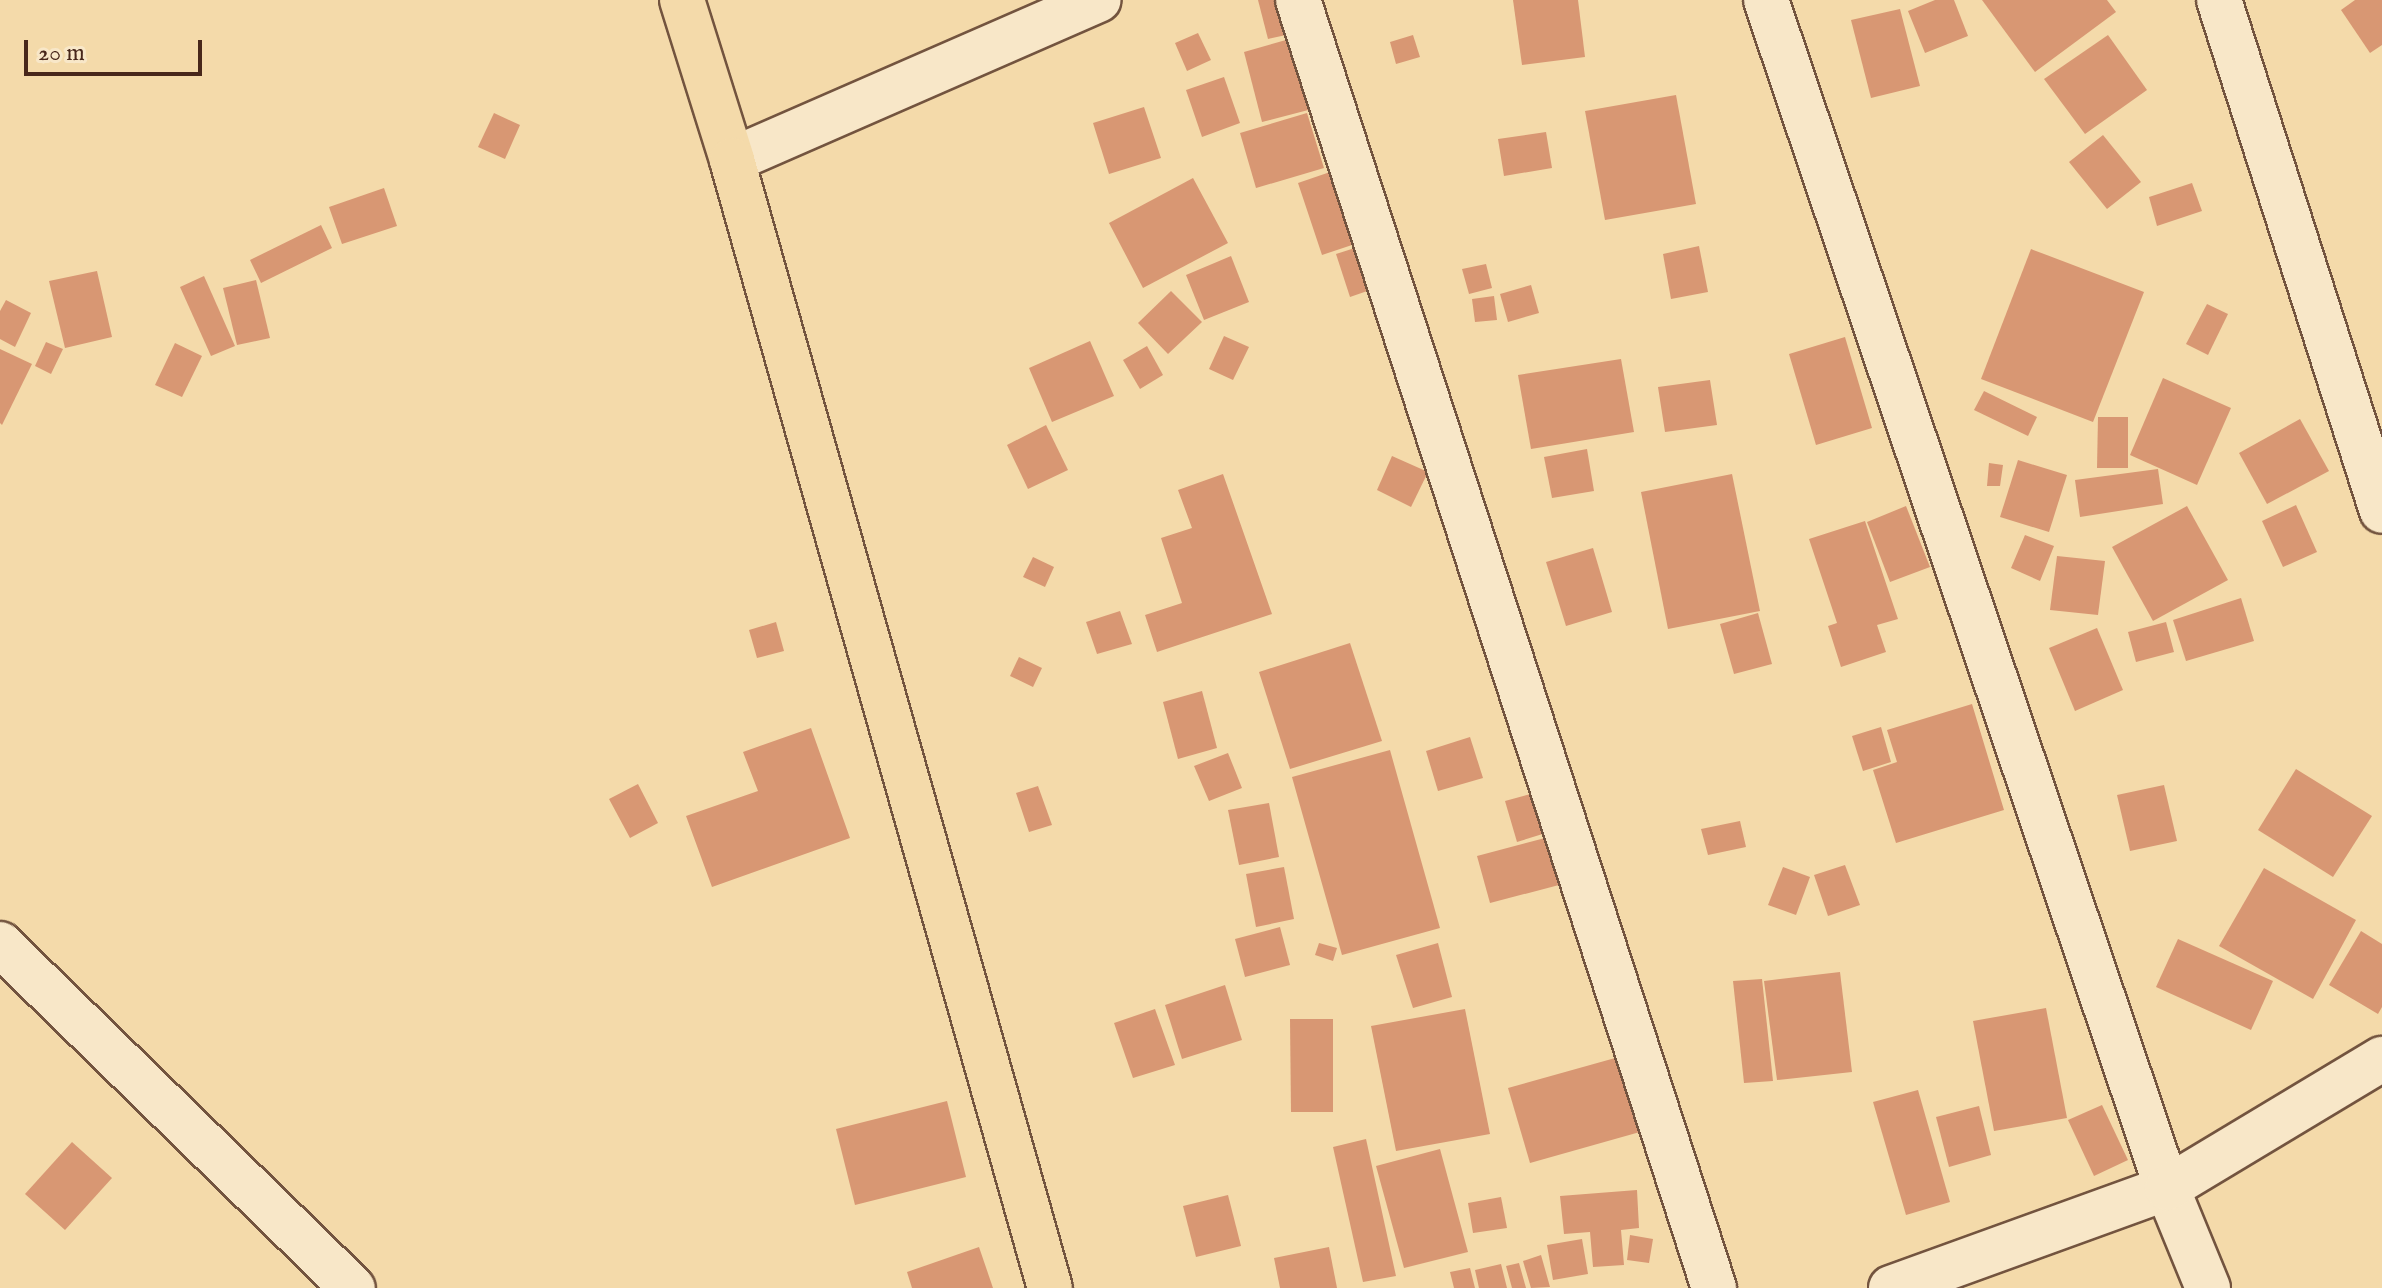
<!DOCTYPE html>
<style>
body{margin:0}
#map{position:relative;width:2382px;height:1288px;overflow:hidden;background:#f4daaa;font-family:"IM FELL English",serif}
div>[style]{position:absolute}
.building>*{inset:0;background:#d89773}
.roads{filter:drop-shadow(2px 0 #73543f) drop-shadow(-2px 0 #73543f) drop-shadow(0 2px #73543f) drop-shadow(0 -2px #73543f)}
.minor>*{height:44px;margin:-22px;padding:0 22px;transform-origin:22px;border-radius:22px;background:#f8e7c8}
.tertiary>*{height:44px;margin:-22px;padding:0 22px;transform-origin:22px;border-radius:22px;background:#f8e7c8}
.primary>*{height:44px;margin:-22px;padding:0 22px;transform-origin:22px;border-radius:22px;background:#f4daaa}
span{translate:-50% -50%;white-space:nowrap;text-align:center;line-height:1.15;-webkit-text-stroke:6px #f8e7c8;paint-order:stroke}
.scale{position:absolute;left:24px;top:40px;width:178px;height:36px;box-sizing:border-box;border:4px solid #48271b;border-top:0;padding-left:10px;font-size:24px;line-height:28px;white-space:nowrap;color:#48271b;-webkit-text-stroke:6px #f8e7c8;paint-order:stroke}
</style>
<div id="map">
<div class="building">
<i style="clip-path:polygon(1258px 0,1287px 0,1295px 33px,1268px 39px)"></i>
<i style="clip-path:polygon(1513px 0,1578px 0,1585px 57px,1522px 65px)"></i>
<i style="clip-path:polygon(1935px 0,1954px 0,1968px 36px,1925px 53px,1908px 11px)"></i>
<i style="clip-path:polygon(1982px 0,2107px 0,2116px 12px,2035px 72px)"></i>
<i style="clip-path:polygon(2355px 0,2382px 0,2382px 45px,2370px 53px,2341px 10px)"></i>
<i style="clip-path:polygon(1900px 9px,1920px 86px,1871px 98px,1851px 20px)"></i>
<i style="clip-path:polygon(1198px 33px,1211px 60px,1187px 71px,1175px 43px)"></i>
<i style="clip-path:polygon(1413px 35px,1420px 57px,1396px 64px,1390px 42px)"></i>
<i style="clip-path:polygon(2108px 35px,2147px 90px,2085px 134px,2044px 79px)"></i>
<i style="clip-path:polygon(1293px 38px,1312px 109px,1262px 122px,1244px 52px)"></i>
<i style="clip-path:polygon(1224px 77px,1240px 123px,1202px 137px,1186px 90px)"></i>
<i style="clip-path:polygon(1676px 95px,1696px 204px,1605px 220px,1585px 111px)"></i>
<i style="clip-path:polygon(1144px 107px,1161px 158px,1109px 174px,1093px 123px)"></i>
<i style="clip-path:polygon(494px 113px,520px 125px,505px 159px,478px 147px)"></i>
<i style="clip-path:polygon(1307px 113px,1324px 168px,1256px 188px,1240px 133px)"></i>
<i style="clip-path:polygon(1546px 132px,1552px 168px,1504px 176px,1498px 139px)"></i>
<i style="clip-path:polygon(2103px 135px,2141px 182px,2107px 209px,2069px 162px)"></i>
<i style="clip-path:polygon(1333px 171px,1358px 243px,1322px 255px,1298px 183px)"></i>
<i style="clip-path:polygon(1193px 178px,1228px 243px,1143px 288px,1109px 223px)"></i>
<i style="clip-path:polygon(2192px 183px,2202px 211px,2157px 226px,2149px 197px)"></i>
<i style="clip-path:polygon(384px 188px,397px 226px,342px 244px,329px 207px)"></i>
<i style="clip-path:polygon(321px 225px,332px 248px,261px 283px,250px 260px)"></i>
<i style="clip-path:polygon(1699px 246px,1708px 292px,1671px 299px,1663px 254px)"></i>
<i style="clip-path:polygon(1358px 247px,1373px 289px,1350px 297px,1336px 254px)"></i>
<i style="clip-path:polygon(2031px 249px,2144px 292px,2093px 422px,1981px 379px)"></i>
<i style="clip-path:polygon(1231px 256px,1249px 302px,1204px 320px,1186px 275px)"></i>
<i style="clip-path:polygon(1486px 264px,1492px 288px,1469px 294px,1462px 269px)"></i>
<i style="clip-path:polygon(97px 271px,112px 337px,65px 348px,49px 281px)"></i>
<i style="clip-path:polygon(204px 276px,235px 346px,211px 356px,180px 287px)"></i>
<i style="clip-path:polygon(256px 280px,270px 338px,237px 345px,223px 288px)"></i>
<i style="clip-path:polygon(1531px 285px,1539px 313px,1508px 322px,1500px 294px)"></i>
<i style="clip-path:polygon(1171px 291px,1202px 322px,1168px 354px,1138px 323px)"></i>
<i style="clip-path:polygon(1494px 296px,1497px 320px,1475px 322px,1472px 299px)"></i>
<i style="clip-path:polygon(6px 300px,31px 313px,15px 347px,0 339px,0 311px)"></i>
<i style="clip-path:polygon(2207px 304px,2228px 314px,2208px 355px,2186px 344px)"></i>
<i style="clip-path:polygon(1224px 336px,1249px 347px,1233px 380px,1209px 369px)"></i>
<i style="clip-path:polygon(1845px 337px,1872px 428px,1816px 445px,1789px 354px)"></i>
<i style="clip-path:polygon(1090px 341px,1114px 396px,1052px 422px,1029px 368px)"></i>
<i style="clip-path:polygon(46px 342px,63px 349px,51px 374px,35px 366px)"></i>
<i style="clip-path:polygon(175px 343px,202px 356px,182px 397px,155px 385px)"></i>
<i style="clip-path:polygon(1147px 346px,1163px 375px,1140px 389px,1123px 360px)"></i>
<i style="clip-path:polygon(0 349px,32px 364px,2px 425px,0 423px)"></i>
<i style="clip-path:polygon(1621px 359px,1634px 432px,1531px 449px,1518px 375px)"></i>
<i style="clip-path:polygon(2163px 378px,2231px 408px,2197px 485px,2130px 455px)"></i>
<i style="clip-path:polygon(1710px 380px,1717px 425px,1665px 432px,1658px 387px)"></i>
<i style="clip-path:polygon(1984px 391px,2037px 417px,2028px 436px,1974px 410px)"></i>
<i style="clip-path:polygon(2098px 417px,2128px 417px,2128px 468px,2097px 468px)"></i>
<i style="clip-path:polygon(2300px 419px,2329px 471px,2267px 504px,2239px 453px)"></i>
<i style="clip-path:polygon(1046px 425px,1068px 470px,1028px 489px,1007px 445px)"></i>
<i style="clip-path:polygon(1587px 449px,1594px 491px,1552px 498px,1544px 457px)"></i>
<i style="clip-path:polygon(1392px 456px,1428px 472px,1411px 507px,1377px 490px)"></i>
<i style="clip-path:polygon(2018px 460px,2067px 475px,2049px 532px,2000px 517px)"></i>
<i style="clip-path:polygon(1989px 463px,2003px 465px,2000px 486px,1987px 486px)"></i>
<i style="clip-path:polygon(2158px 469px,2163px 504px,2080px 517px,2075px 480px)"></i>
<i style="clip-path:polygon(1223px 474px,1272px 614px,1157px 652px,1145px 615px,1182px 603px,1161px 538px,1192px 528px,1178px 490px)"></i>
<i style="clip-path:polygon(1732px 474px,1760px 611px,1668px 629px,1641px 492px)"></i>
<i style="clip-path:polygon(2296px 505px,2317px 552px,2283px 567px,2262px 521px)"></i>
<i style="clip-path:polygon(1906px 506px,1930px 567px,1890px 582px,1867px 522px)"></i>
<i style="clip-path:polygon(2187px 506px,2228px 580px,2153px 621px,2112px 547px)"></i>
<i style="clip-path:polygon(1865px 521px,1898px 619px,1877px 625px,1886px 652px,1841px 667px,1828px 626px,1837px 623px,1809px 539px)"></i>
<i style="clip-path:polygon(2025px 535px,2054px 546px,2040px 581px,2011px 568px)"></i>
<i style="clip-path:polygon(1593px 548px,1612px 612px,1566px 626px,1546px 562px)"></i>
<i style="clip-path:polygon(2057px 556px,2105px 561px,2098px 615px,2050px 610px)"></i>
<i style="clip-path:polygon(1033px 557px,1054px 567px,1045px 587px,1023px 577px)"></i>
<i style="clip-path:polygon(2241px 598px,2254px 641px,2186px 661px,2173px 620px)"></i>
<i style="clip-path:polygon(1120px 611px,1132px 644px,1097px 654px,1086px 622px)"></i>
<i style="clip-path:polygon(1758px 613px,1772px 664px,1734px 674px,1720px 624px)"></i>
<i style="clip-path:polygon(776px 622px,784px 651px,757px 658px,749px 630px)"></i>
<i style="clip-path:polygon(2166px 622px,2174px 652px,2136px 662px,2128px 632px)"></i>
<i style="clip-path:polygon(2097px 628px,2123px 690px,2075px 711px,2049px 648px)"></i>
<i style="clip-path:polygon(1350px 643px,1382px 741px,1290px 769px,1259px 672px)"></i>
<i style="clip-path:polygon(1019px 657px,1042px 668px,1033px 687px,1010px 676px)"></i>
<i style="clip-path:polygon(1202px 691px,1217px 748px,1178px 759px,1163px 702px)"></i>
<i style="clip-path:polygon(1972px 704px,2004px 810px,1896px 843px,1873px 770px,1897px 762px,1887px 730px)"></i>
<i style="clip-path:polygon(1881px 727px,1891px 762px,1863px 771px,1852px 736px)"></i>
<i style="clip-path:polygon(811px 728px,850px 838px,712px 887px,686px 816px,758px 791px,743px 752px)"></i>
<i style="clip-path:polygon(1470px 737px,1483px 778px,1438px 791px,1426px 751px)"></i>
<i style="clip-path:polygon(1390px 750px,1440px 928px,1342px 955px,1292px 777px)"></i>
<i style="clip-path:polygon(1228px 753px,1242px 788px,1209px 801px,1194px 766px)"></i>
<i style="clip-path:polygon(2296px 769px,2372px 816px,2333px 877px,2258px 830px)"></i>
<i style="clip-path:polygon(638px 784px,658px 823px,630px 838px,609px 799px)"></i>
<i style="clip-path:polygon(2164px 785px,2177px 841px,2130px 851px,2117px 795px)"></i>
<i style="clip-path:polygon(1038px 786px,1052px 825px,1029px 832px,1016px 793px)"></i>
<i style="clip-path:polygon(1538px 792px,1549px 832px,1517px 842px,1505px 801px)"></i>
<i style="clip-path:polygon(1269px 803px,1279px 857px,1239px 865px,1228px 810px)"></i>
<i style="clip-path:polygon(1740px 821px,1746px 847px,1708px 855px,1701px 829px)"></i>
<i style="clip-path:polygon(1545px 838px,1559px 885px,1490px 903px,1477px 856px)"></i>
<i style="clip-path:polygon(1845px 865px,1860px 905px,1828px 916px,1814px 875px)"></i>
<i style="clip-path:polygon(1284px 867px,1294px 919px,1256px 927px,1246px 874px)"></i>
<i style="clip-path:polygon(1783px 867px,1810px 877px,1796px 915px,1768px 905px)"></i>
<i style="clip-path:polygon(2264px 868px,2356px 920px,2313px 999px,2219px 946px)"></i>
<i style="clip-path:polygon(1280px 927px,1290px 965px,1245px 977px,1235px 939px)"></i>
<i style="clip-path:polygon(2361px 931px,2382px 944px,2382px 1007px,2378px 1014px,2329px 985px)"></i>
<i style="clip-path:polygon(2178px 939px,2273px 981px,2251px 1030px,2156px 987px)"></i>
<i style="clip-path:polygon(1319px 943px,1337px 948px,1333px 961px,1315px 955px)"></i>
<i style="clip-path:polygon(1438px 943px,1452px 997px,1413px 1008px,1396px 955px)"></i>
<i style="clip-path:polygon(1840px 972px,1852px 1072px,1777px 1080px,1764px 981px)"></i>
<i style="clip-path:polygon(1762px 979px,1773px 1081px,1744px 1083px,1733px 981px)"></i>
<i style="clip-path:polygon(1225px 985px,1242px 1040px,1182px 1059px,1165px 1005px)"></i>
<i style="clip-path:polygon(2046px 1008px,2067px 1118px,1994px 1131px,1973px 1021px)"></i>
<i style="clip-path:polygon(1155px 1009px,1175px 1065px,1133px 1078px,1114px 1023px)"></i>
<i style="clip-path:polygon(1465px 1009px,1490px 1134px,1396px 1151px,1371px 1026px)"></i>
<i style="clip-path:polygon(1290px 1019px,1333px 1019px,1333px 1112px,1291px 1112px)"></i>
<i style="clip-path:polygon(1633px 1053px,1654px 1128px,1530px 1163px,1508px 1088px)"></i>
<i style="clip-path:polygon(1918px 1090px,1950px 1202px,1906px 1215px,1873px 1102px)"></i>
<i style="clip-path:polygon(947px 1101px,966px 1177px,855px 1205px,836px 1129px)"></i>
<i style="clip-path:polygon(2102px 1105px,2128px 1160px,2094px 1176px,2068px 1120px)"></i>
<i style="clip-path:polygon(1979px 1106px,1991px 1155px,1949px 1167px,1936px 1117px)"></i>
<i style="clip-path:polygon(1366px 1139px,1396px 1276px,1363px 1282px,1333px 1147px)"></i>
<i style="clip-path:polygon(72px 1142px,112px 1178px,65px 1230px,25px 1194px)"></i>
<i style="clip-path:polygon(1440px 1149px,1468px 1252px,1404px 1268px,1376px 1166px)"></i>
<i style="clip-path:polygon(1637px 1190px,1639px 1228px,1621px 1230px,1624px 1265px,1593px 1267px,1590px 1232px,1564px 1234px,1560px 1196px)"></i>
<i style="clip-path:polygon(1228px 1195px,1241px 1246px,1196px 1257px,1183px 1206px)"></i>
<i style="clip-path:polygon(1501px 1197px,1507px 1228px,1473px 1233px,1468px 1203px)"></i>
<i style="clip-path:polygon(1630px 1235px,1653px 1239px,1649px 1263px,1627px 1260px)"></i>
<i style="clip-path:polygon(1582px 1239px,1588px 1274px,1553px 1280px,1547px 1245px)"></i>
<i style="clip-path:polygon(979px 1247px,993px 1288px,912px 1288px,907px 1272px)"></i>
<i style="clip-path:polygon(1329px 1247px,1337px 1288px,1280px 1288px,1274px 1258px)"></i>
<i style="clip-path:polygon(1541px 1255px,1550px 1287px,1531px 1288px,1523px 1261px)"></i>
<i style="clip-path:polygon(1519px 1263px,1526px 1288px,1512px 1288px,1506px 1266px)"></i>
<i style="clip-path:polygon(1501px 1264px,1507px 1288px,1479px 1288px,1475px 1270px)"></i>
<i style="clip-path:polygon(1470px 1268px,1475px 1288px,1454px 1288px,1450px 1272px)"></i>
</div>
<div class="roads">
<div class="minor">
<i style="left:1298px;top:0;width:1354px;rotate:72.1deg"></i>
<i style="left:1766px;top:0;width:1254px;rotate:71.35deg"></i>
<i style="left:2167px;top:1188px;width:108px;rotate:67.7deg"></i>
<i style="left:732px;top:160px;width:400px;rotate:-23.6deg"></i>
<i style="left:0;top:944px;width:493px;rotate:44.3deg"></i>
<i style="left:1891px;top:1288px;width:294px;rotate:-19.9deg"></i>
<i style="left:2167px;top:1188px;width:251px;rotate:-31deg"></i>
</div>
<div class="tertiary">
<i style="left:2219px;top:0;width:536px;rotate:72.31deg"></i>
</div>
<div class="primary">
<i style="left:682px;top:0;width:168px;rotate:72.6deg"></i>
<i style="left:732px;top:160px;width:1172px;rotate:74.26deg"></i>
</div>
</div>
<div class="scale">20 m</div>
</div>
